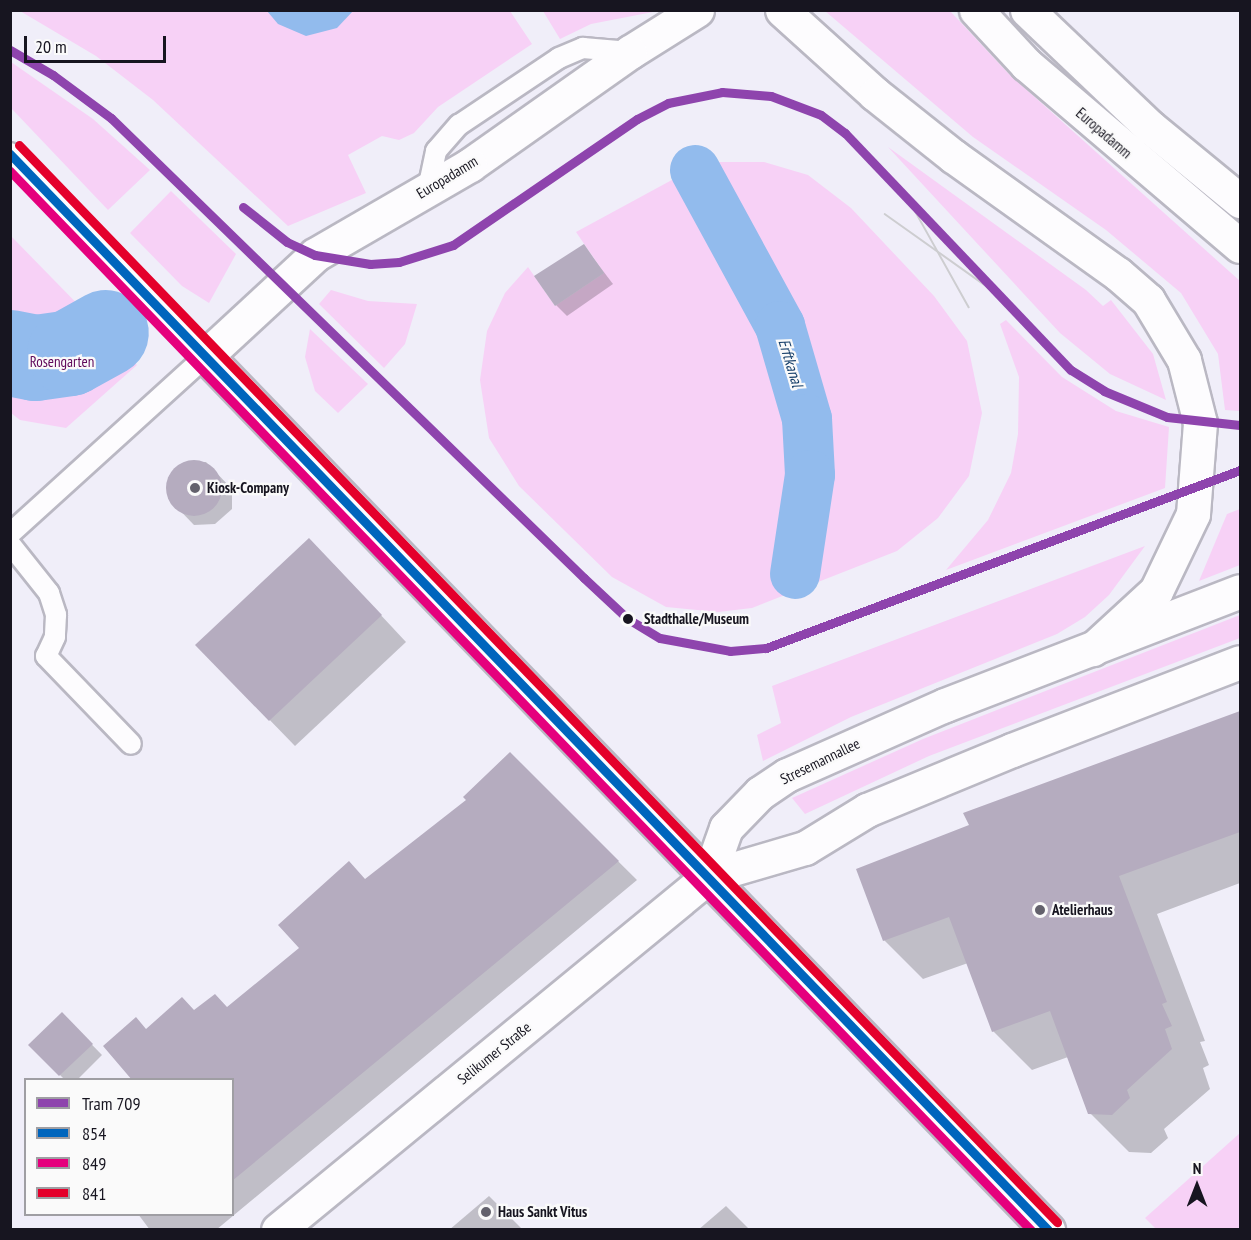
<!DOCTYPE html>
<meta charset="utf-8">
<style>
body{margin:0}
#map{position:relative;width:1251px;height:1240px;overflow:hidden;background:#f0eef9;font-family:"PT Sans Narrow",sans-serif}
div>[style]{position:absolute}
.green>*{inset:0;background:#f7d1f6}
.water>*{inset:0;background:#92bbed}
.shadow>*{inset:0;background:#0003}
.canal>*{height:50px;margin:-25px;padding:0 25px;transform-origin:25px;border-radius:25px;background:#92bbed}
.river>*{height:86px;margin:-43px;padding:0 43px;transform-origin:43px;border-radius:43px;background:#92bbed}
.building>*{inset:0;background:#b5acbf}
.round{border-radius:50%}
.roads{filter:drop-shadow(2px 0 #bab8c3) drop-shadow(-2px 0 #bab8c3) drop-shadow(0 2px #bab8c3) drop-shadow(0 -2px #bab8c3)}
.lane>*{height:20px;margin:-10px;padding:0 10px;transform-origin:10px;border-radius:10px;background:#fdfcfe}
.street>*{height:33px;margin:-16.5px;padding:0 16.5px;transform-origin:16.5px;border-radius:16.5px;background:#fdfcfe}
.secondary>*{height:33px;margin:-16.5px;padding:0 16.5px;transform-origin:16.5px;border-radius:16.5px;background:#fdfcfe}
.tram>*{height:1.5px;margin:-0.75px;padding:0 0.75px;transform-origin:0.75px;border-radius:0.75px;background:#cdcdd0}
.bus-1>*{height:9px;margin:-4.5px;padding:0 4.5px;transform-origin:4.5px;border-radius:4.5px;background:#0065bd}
.bus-2>*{height:9px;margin:-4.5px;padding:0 4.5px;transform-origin:4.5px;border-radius:4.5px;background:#e5007d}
.bus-3>*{height:9px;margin:-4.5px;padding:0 4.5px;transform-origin:4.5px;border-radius:4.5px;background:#e4002b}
.tram-1>*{height:9px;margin:-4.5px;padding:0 4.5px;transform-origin:4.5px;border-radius:4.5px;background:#8e44ad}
.dots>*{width:16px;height:16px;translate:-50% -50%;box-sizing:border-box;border:3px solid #fafafa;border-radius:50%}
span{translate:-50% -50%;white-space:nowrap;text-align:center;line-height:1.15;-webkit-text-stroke:4.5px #fafafa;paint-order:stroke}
.street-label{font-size:15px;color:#171520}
.park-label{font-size:15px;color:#5f085a}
.poi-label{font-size:15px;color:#171520;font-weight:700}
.left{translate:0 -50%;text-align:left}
.stop-label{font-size:15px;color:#171520;font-weight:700}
.water-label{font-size:16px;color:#163f6a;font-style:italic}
.frame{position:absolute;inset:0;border:12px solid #171520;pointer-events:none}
.legend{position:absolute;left:24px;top:1078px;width:210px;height:138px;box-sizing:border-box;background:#fafafa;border:2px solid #9f9ea3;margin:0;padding:8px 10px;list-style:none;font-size:18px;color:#171520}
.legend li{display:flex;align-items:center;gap:12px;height:30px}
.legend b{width:30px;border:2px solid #9f9ea3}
.north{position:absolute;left:1167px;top:1156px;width:60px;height:60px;-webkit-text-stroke:4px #fafafa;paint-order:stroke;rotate:0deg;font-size:16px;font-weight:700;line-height:24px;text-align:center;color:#171520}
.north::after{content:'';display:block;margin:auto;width:21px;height:27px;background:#171520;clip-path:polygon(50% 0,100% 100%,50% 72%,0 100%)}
.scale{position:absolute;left:24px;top:36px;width:142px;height:27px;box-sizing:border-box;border:3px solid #171520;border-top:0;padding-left:8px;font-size:18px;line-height:21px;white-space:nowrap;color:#171520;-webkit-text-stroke:4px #fafafa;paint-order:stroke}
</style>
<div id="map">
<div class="green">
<i style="clip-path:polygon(20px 11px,510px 11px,532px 44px,438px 107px,414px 133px,399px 140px,382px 136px,348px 155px,366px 193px,288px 226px,153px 100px,96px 56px)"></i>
<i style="clip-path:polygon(543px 11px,658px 11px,591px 24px,560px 39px)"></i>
<i style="clip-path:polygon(825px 11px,950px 11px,1008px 73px,1240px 281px,1240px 411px,1225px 410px,1218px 354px,1181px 293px,1106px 230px,973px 137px)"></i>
<i style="clip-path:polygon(11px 62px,93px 119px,150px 170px,108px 210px,11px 108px)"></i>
<i style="clip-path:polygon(888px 147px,1086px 290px,1103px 306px,1111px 300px,1153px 354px,1166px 400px,1110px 374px,1060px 333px)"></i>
<i style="clip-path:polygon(705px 162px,764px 162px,808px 175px,851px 208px,934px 296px,967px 341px,982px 413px,969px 476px,938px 518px,897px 551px,752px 608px,718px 612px,666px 607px,612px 577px,519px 486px,489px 438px,480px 380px,487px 331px,505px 293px,528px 267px,555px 306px,604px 273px,576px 232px)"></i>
<i style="clip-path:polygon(171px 191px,236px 254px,209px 303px,182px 286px,130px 233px)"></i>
<i style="clip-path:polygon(10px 235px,137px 365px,66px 428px,20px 420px,11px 413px)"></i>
<i style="clip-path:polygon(331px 290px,368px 301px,417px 304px,405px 344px,384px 368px,319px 304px)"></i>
<i style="clip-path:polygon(1006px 320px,1062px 377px,1116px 411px,1169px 427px,1165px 488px,946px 570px,988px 520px,1011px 473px,1018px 434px,1019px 377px,1000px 324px)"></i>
<i style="clip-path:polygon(310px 329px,368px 384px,338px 413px,315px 391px,305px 357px)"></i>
<i style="clip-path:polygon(1240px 509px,1240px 565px,1199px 581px,1227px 514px)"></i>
<i style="clip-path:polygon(1145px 546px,1109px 595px,1085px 617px,1057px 634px,851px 717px,763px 761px,757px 735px,781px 723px,772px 686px)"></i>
<i style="clip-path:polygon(1240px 615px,1240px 638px,929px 756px,805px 814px,792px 798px,923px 739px)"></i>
<i style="clip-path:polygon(1240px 1133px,1240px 1229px,1156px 1229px,1145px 1218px)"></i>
</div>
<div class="water">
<i style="clip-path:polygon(267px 11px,353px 11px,337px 28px,306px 36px,278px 24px)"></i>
</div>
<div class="shadow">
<i style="clip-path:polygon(584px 246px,613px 284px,567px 316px,556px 305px)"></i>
<i style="clip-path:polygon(185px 462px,206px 462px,232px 489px,232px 509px,215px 524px,194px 525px,169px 499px,169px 476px)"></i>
<i style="clip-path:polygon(334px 565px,406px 642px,295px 746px,197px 645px)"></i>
<i style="clip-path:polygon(1240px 712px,1240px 883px,1157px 914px,1205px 1041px,1200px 1042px,1209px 1065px,1203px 1068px,1210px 1089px,1164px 1129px,1168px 1138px,1151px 1153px,1129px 1152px,1090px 1113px,1068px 1057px,1032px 1070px,993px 1031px,968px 963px,923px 979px,884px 940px,971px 826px,965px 814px)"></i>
<i style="clip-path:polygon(510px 754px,637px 880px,216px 1230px,150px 1230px,138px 1214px,232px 1214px,232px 1080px,147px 1030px,194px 1012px,227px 1009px,301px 948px,366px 880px,468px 801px)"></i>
<i style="clip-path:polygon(62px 1014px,102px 1055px,77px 1080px,65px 1080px,30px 1045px)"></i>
<i style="clip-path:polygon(489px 1196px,523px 1230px,449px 1230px)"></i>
<i style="clip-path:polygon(726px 1206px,750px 1230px,698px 1230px)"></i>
</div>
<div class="canal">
<i style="left:695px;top:170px;width:178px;rotate:61.4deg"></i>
<i style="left:780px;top:326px;width:97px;rotate:73.8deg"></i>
<i style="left:807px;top:419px;width:56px;rotate:86.9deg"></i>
<i style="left:810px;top:475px;width:100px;rotate:98.6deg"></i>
</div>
<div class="river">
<i style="left:10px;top:353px;width:26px;rotate:11deg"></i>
<i style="left:36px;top:358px;width:34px;rotate:-8deg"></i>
<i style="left:70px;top:353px;width:41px;rotate:-29.1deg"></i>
</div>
<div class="building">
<i style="clip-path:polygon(584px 244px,604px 273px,555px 306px,534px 276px)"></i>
<i class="round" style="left:166px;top:460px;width:56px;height:56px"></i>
<i style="clip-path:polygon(309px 538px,382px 615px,269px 721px,195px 645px)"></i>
<i style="clip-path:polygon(1240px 711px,1240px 832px,1119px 876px,1167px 1002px,1162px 1004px,1172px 1026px,1165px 1029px,1172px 1049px,1127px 1090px,1130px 1098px,1112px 1115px,1088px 1114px,1050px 1011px,992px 1032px,949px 917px,883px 941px,856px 869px,969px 825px,963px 813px)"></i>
<i style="clip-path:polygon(510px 752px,619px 861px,232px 1181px,232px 1080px,132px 1080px,103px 1046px,136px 1017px,146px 1029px,182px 997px,194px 1010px,215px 994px,227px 1007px,299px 948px,278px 925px,349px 861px,365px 879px,466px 800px,463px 797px)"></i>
<i style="clip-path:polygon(62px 1012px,93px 1044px,59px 1076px,28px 1045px)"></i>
</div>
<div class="roads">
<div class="lane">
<i style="left:10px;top:153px;width:282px;rotate:46deg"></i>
<i style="left:206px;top:356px;width:265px;rotate:137.8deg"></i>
<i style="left:428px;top:189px;width:39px;rotate:-78deg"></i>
<i style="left:436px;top:151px;width:35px;rotate:-49deg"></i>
<i style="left:459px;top:125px;width:120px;rotate:-33.8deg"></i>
<i style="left:559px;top:58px;width:26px;rotate:-23deg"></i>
<i style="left:583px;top:48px;width:47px;rotate:4.9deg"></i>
<i style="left:10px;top:544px;width:63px;rotate:51.5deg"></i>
<i style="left:49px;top:593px;width:23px;rotate:72deg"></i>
<i style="left:56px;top:615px;width:22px;rotate:93deg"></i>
<i style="left:55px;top:637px;width:21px;rotate:115deg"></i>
<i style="left:46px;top:656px;width:122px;rotate:46deg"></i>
</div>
<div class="street">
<i style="left:697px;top:10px;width:79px;rotate:147.9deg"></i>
<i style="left:630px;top:52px;width:196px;rotate:144.8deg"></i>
<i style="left:470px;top:165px;width:179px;rotate:149.9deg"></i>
<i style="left:315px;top:255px;width:149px;rotate:137.2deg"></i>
<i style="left:206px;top:356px;width:1214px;rotate:46.07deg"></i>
</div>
<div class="secondary">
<i style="left:782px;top:10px;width:125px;rotate:42.1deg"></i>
<i style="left:875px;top:94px;width:100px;rotate:38.5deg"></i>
<i style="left:953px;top:156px;width:203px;rotate:35.6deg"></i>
<i style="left:1118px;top:274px;width:40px;rotate:41deg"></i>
<i style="left:1148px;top:300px;width:70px;rotate:59deg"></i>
<i style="left:1184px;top:360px;width:65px;rotate:75.7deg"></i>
<i style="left:1200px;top:423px;width:91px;rotate:94.4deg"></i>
<i style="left:1193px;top:514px;width:85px;rotate:115.7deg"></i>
<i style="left:1156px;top:591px;width:86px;rotate:137.4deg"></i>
<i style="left:976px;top:10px;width:74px;rotate:47.2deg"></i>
<i style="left:1026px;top:64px;width:281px;rotate:40.4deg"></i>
<i style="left:1027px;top:10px;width:170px;rotate:43.6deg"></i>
<i style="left:1150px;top:127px;width:117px;rotate:39.4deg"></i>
<i style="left:709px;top:876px;width:51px;rotate:-70.5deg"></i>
<i style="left:726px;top:828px;width:49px;rotate:-45.8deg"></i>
<i style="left:760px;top:793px;width:32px;rotate:-34deg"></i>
<i style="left:787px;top:775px;width:173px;rotate:-23.9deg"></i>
<i style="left:945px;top:705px;width:316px;rotate:-21.1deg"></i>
<i style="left:278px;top:1230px;width:558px;rotate:-39.4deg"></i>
<i style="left:709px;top:876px;width:100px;rotate:-16.3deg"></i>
<i style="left:805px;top:848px;width:73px;rotate:-31.5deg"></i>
<i style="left:867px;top:810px;width:157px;rotate:-22.5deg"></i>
<i style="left:1012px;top:750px;width:244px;rotate:-21.1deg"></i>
</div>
</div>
<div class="tram">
<i style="left:908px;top:198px;width:125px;rotate:60.8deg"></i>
<i style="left:885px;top:214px;width:131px;rotate:35.4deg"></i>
</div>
<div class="bus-1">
<i style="left:10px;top:154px;width:1495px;rotate:46.03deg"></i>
</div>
<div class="bus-2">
<i style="left:10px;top:171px;width:1471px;rotate:46.05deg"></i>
</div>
<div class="bus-3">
<i style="left:19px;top:145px;width:1496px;rotate:46.06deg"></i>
</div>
<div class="tram-1">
<i style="left:10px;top:50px;width:50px;rotate:30.2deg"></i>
<i style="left:53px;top:75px;width:72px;rotate:36.6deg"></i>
<i style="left:111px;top:118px;width:660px;rotate:44.2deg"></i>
<i style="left:584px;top:578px;width:60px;rotate:43deg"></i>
<i style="left:628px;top:619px;width:37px;rotate:31deg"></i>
<i style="left:660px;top:638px;width:71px;rotate:10.5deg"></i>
<i style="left:730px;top:651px;width:36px;rotate:-5deg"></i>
<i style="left:766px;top:648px;width:506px;rotate:-20.58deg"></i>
<i style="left:243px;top:207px;width:56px;rotate:38.5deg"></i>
<i style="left:287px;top:242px;width:31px;rotate:25deg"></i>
<i style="left:315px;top:255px;width:56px;rotate:9.3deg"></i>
<i style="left:370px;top:264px;width:29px;rotate:-4deg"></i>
<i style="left:399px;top:262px;width:57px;rotate:-17.5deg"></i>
<i style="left:453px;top:245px;width:223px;rotate:-34.4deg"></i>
<i style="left:637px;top:119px;width:35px;rotate:-27deg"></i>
<i style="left:668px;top:103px;width:55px;rotate:-11.5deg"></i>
<i style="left:722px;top:92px;width:49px;rotate:4.7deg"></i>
<i style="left:771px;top:96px;width:53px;rotate:20.8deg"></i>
<i style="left:821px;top:115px;width:30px;rotate:37deg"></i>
<i style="left:845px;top:133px;width:327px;rotate:46.4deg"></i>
<i style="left:1071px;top:370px;width:39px;rotate:32deg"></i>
<i style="left:1104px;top:391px;width:68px;rotate:22.4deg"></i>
<i style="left:1167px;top:417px;width:73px;rotate:6.3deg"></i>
</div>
<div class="dots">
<i style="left:195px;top:488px;background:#63616c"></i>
<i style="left:628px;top:619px;background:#171520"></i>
<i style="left:1040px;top:910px;background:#63616c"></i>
<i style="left:486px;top:1212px;background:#63616c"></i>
</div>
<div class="street-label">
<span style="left:1104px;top:133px;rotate:41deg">Europadamm</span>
<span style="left:447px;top:177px;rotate:-31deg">Europadamm</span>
<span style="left:820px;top:761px;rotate:-26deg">Stresemannallee</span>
<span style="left:494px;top:1053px;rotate:-39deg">Selikumer Straße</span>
</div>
<div class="park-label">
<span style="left:62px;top:362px">Rosengarten</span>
</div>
<div class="poi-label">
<span class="left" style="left:207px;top:488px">Kiosk-Company</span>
<span class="left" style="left:1052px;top:910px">Atelierhaus</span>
<span class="left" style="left:498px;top:1212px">Haus Sankt Vitus</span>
</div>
<div class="stop-label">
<span class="left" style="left:644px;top:619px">Stadthalle/Museum</span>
</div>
<div class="water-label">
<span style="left:791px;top:363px;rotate:73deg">Erftkanal</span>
</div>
<div class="frame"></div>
<ul class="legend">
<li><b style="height:8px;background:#8e44ad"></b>Tram 709</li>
<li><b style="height:8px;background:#0065bd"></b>854</li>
<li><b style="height:8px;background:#e5007d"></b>849</li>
<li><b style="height:8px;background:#e4002b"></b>841</li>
</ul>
<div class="north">N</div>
<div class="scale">20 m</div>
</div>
